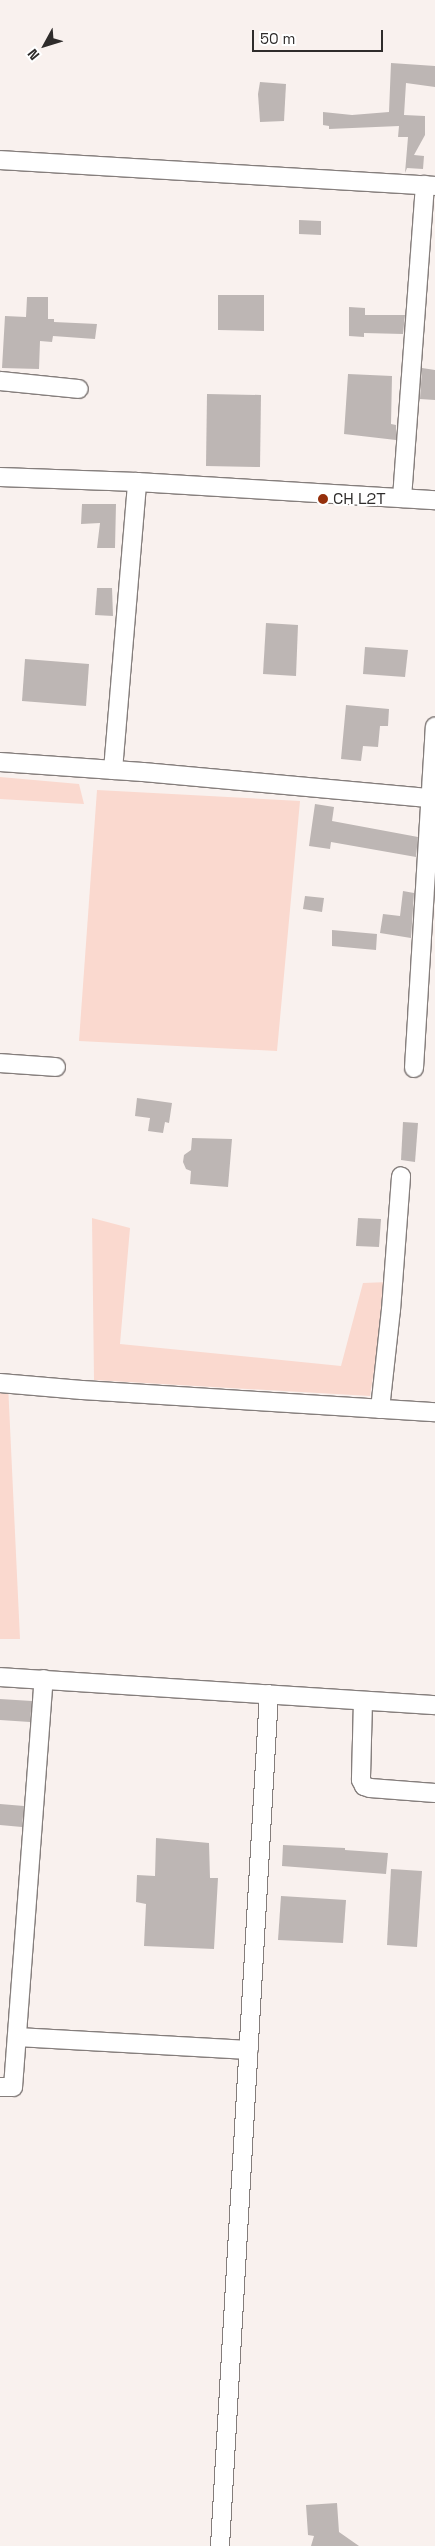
<!DOCTYPE html>
<style>
body{margin:0}
#map{position:relative;width:435px;height:2546px;overflow:hidden;background:#f9f1ee;font-family:"Space Grotesk",sans-serif}
div>[style]{position:absolute}
.green>*{inset:0;background:#fad9cf}
.building>*{inset:0;background:#bdb6b4}
.roads{filter:drop-shadow(1px 0 #857e7c) drop-shadow(-1px 0 #857e7c) drop-shadow(0 1px #857e7c) drop-shadow(0 -1px #857e7c)}
.minor>*{height:18px;margin:-9px;padding:0 9px;transform-origin:9px;border-radius:9px;background:#fff}
.dots>*{width:14px;height:14px;translate:-50% -50%;box-sizing:border-box;border:2px solid #fff;border-radius:50%}
span{translate:-50% -50%;white-space:nowrap;text-align:center;line-height:1.15;-webkit-text-stroke:4px #fff;paint-order:stroke}
.poi-label{font-size:16px;color:#2f2c2b}
.left{translate:0 -50%;text-align:left}
.north{position:absolute;left:20px;top:20px;width:50px;height:50px;-webkit-text-stroke:4px #fff;paint-order:stroke;rotate:231deg;font-size:14px;font-weight:700;line-height:20px;text-align:center;color:#2f2c2b}
.north::after{content:'';display:block;margin:auto;width:18px;height:22px;background:#2f2c2b;clip-path:polygon(50% 0,100% 100%,50% 72%,0 100%)}
.scale{position:absolute;left:252px;top:30px;width:131px;height:22px;box-sizing:border-box;border:2px solid #2f2c2b;border-top:0;padding-left:6px;font-size:15px;line-height:18px;white-space:nowrap;color:#2f2c2b;-webkit-text-stroke:4px #fff;paint-order:stroke}
</style>
<div id="map">
<div class="green">
<i style="clip-path:polygon(0 777px,79px 784px,84px 804px,0 799px)"></i>
<i style="clip-path:polygon(97px 790px,300px 801px,277px 1051px,79px 1041px)"></i>
<i style="clip-path:polygon(92px 1218px,130px 1228px,120px 1344px,341px 1366px,363px 1283px,388px 1282px,370px 1396px,94px 1380px)"></i>
<i style="clip-path:polygon(0 1383px,8px 1384px,20px 1639px,0 1639px)"></i>
</div>
<div class="building">
<i style="clip-path:polygon(391px 63px,435px 66px,435px 87px,406px 83px,404px 115px,425px 116px,425px 135px,414px 155px,424px 156px,423px 169px,407px 168px,405px 173px,408px 137px,398px 137px,399px 126px,329px 129px,329px 126px,323px 125px,323px 112px,352px 115px,389px 112px)"></i>
<i style="clip-path:polygon(260px 82px,286px 84px,284px 121px,260px 122px,258px 94px)"></i>
<i style="clip-path:polygon(299px 220px,321px 221px,321px 235px,299px 234px)"></i>
<i style="clip-path:polygon(218px 295px,264px 295px,264px 331px,218px 330px)"></i>
<i style="clip-path:polygon(27px 297px,48px 297px,48px 319px,54px 319px,54px 322px,97px 324px,95px 339px,53px 336px,52px 342px,40px 341px,39px 369px,2px 368px,5px 316px,26px 317px)"></i>
<i style="clip-path:polygon(349px 307px,365px 308px,365px 315px,405px 315px,403px 334px,364px 333px,364px 337px,349px 336px)"></i>
<i style="clip-path:polygon(422px 368px,435px 370px,435px 400px,420px 399px)"></i>
<i style="clip-path:polygon(348px 374px,392px 376px,391px 424px,396px 425px,396px 440px,344px 434px)"></i>
<i style="clip-path:polygon(207px 394px,261px 395px,260px 467px,206px 466px)"></i>
<i style="clip-path:polygon(82px 504px,116px 504px,115px 548px,97px 548px,100px 523px,81px 524px)"></i>
<i style="clip-path:polygon(97px 588px,112px 588px,113px 616px,95px 615px)"></i>
<i style="clip-path:polygon(266px 623px,298px 625px,296px 676px,263px 674px)"></i>
<i style="clip-path:polygon(365px 647px,408px 650px,405px 677px,363px 674px)"></i>
<i style="clip-path:polygon(25px 659px,89px 664px,86px 706px,22px 701px)"></i>
<i style="clip-path:polygon(346px 705px,389px 709px,388px 726px,380px 726px,378px 747px,363px 746px,361px 761px,341px 759px)"></i>
<i style="clip-path:polygon(315px 804px,334px 807px,332px 821px,418px 837px,416px 857px,331px 842px,330px 849px,309px 846px)"></i>
<i style="clip-path:polygon(403px 891px,414px 893px,411px 938px,380px 933px,383px 914px,400px 916px)"></i>
<i style="clip-path:polygon(305px 896px,324px 898px,322px 912px,303px 909px)"></i>
<i style="clip-path:polygon(332px 930px,377px 934px,376px 950px,332px 946px)"></i>
<i style="clip-path:polygon(137px 1098px,172px 1103px,169px 1123px,165px 1122px,163px 1133px,148px 1131px,150px 1118px,135px 1116px)"></i>
<i style="clip-path:polygon(403px 1122px,418px 1123px,415px 1162px,401px 1160px)"></i>
<i style="clip-path:polygon(192px 1138px,232px 1139px,228px 1187px,190px 1184px,191px 1171px,186px 1169px,183px 1162px,184px 1155px,191px 1150px)"></i>
<i style="clip-path:polygon(358px 1218px,381px 1219px,379px 1247px,356px 1246px)"></i>
<i style="clip-path:polygon(0 1699px,32px 1701px,30px 1722px,0 1720px)"></i>
<i style="clip-path:polygon(0 1804px,24px 1806px,22px 1827px,0 1825px)"></i>
<i style="clip-path:polygon(156px 1838px,209px 1843px,210px 1878px,218px 1878px,214px 1949px,144px 1946px,146px 1904px,136px 1902px,137px 1875px,155px 1876px)"></i>
<i style="clip-path:polygon(283px 1845px,345px 1848px,345px 1850px,388px 1853px,386px 1874px,282px 1866px)"></i>
<i style="clip-path:polygon(391px 1869px,422px 1871px,417px 1947px,387px 1945px)"></i>
<i style="clip-path:polygon(281px 1896px,346px 1900px,343px 1943px,278px 1940px)"></i>
<i style="clip-path:polygon(337px 2503px,339px 2532px,359px 2546px,311px 2546px,314px 2536px,308px 2535px,306px 2505px)"></i>
</div>
<div class="roads">
<div class="minor">
<i style="left:0;top:160px;width:436px;rotate:3.4deg"></i>
<i style="left:0;top:381px;width:79px;rotate:5.8deg"></i>
<i style="left:0;top:477px;width:137px;rotate:2.1deg"></i>
<i style="left:137px;top:482px;width:299px;rotate:3.5deg"></i>
<i style="left:402px;top:498px;width:314px;rotate:-85.8deg"></i>
<i style="left:0;top:762px;width:143px;rotate:4deg"></i>
<i style="left:143px;top:772px;width:289px;rotate:5.2deg"></i>
<i style="left:113px;top:770px;width:289px;rotate:-85.2deg"></i>
<i style="left:0;top:1063px;width:56px;rotate:4.1deg"></i>
<i style="left:414px;top:1068px;width:342px;rotate:-86.5deg"></i>
<i style="left:0;top:1383px;width:82px;rotate:4.9deg"></i>
<i style="left:82px;top:1390px;width:354px;rotate:3.6deg"></i>
<i style="left:380px;top:1409px;width:100px;rotate:-83.7deg"></i>
<i style="left:391px;top:1310px;width:134px;rotate:-85.7deg"></i>
<i style="left:0;top:1677px;width:436px;rotate:3.7deg"></i>
<i style="left:363px;top:1701px;width:79px;rotate:91.5deg"></i>
<i style="left:361px;top:1780px;width:7px;rotate:63deg"></i>
<i style="left:364px;top:1786px;width:6px;rotate:18deg"></i>
<i style="left:370px;top:1788px;width:65px;rotate:4.4deg"></i>
<i style="left:17px;top:2037px;width:232px;rotate:3.2deg"></i>
<i style="left:0;top:2087px;width:13px"></i>
<i style="left:13px;top:2087px;width:409px;rotate:-85.7deg"></i>
<i style="left:220px;top:2546px;width:853px;rotate:-86.71deg"></i>
</div>
</div>
<div class="dots">
<i style="left:323px;top:499px;background:#952f0b"></i>
</div>
<div class="poi-label">
<span class="left" style="left:333px;top:499px">CH L2T</span>
</div>
<div class="north">N</div>
<div class="scale">50 m</div>
</div>
